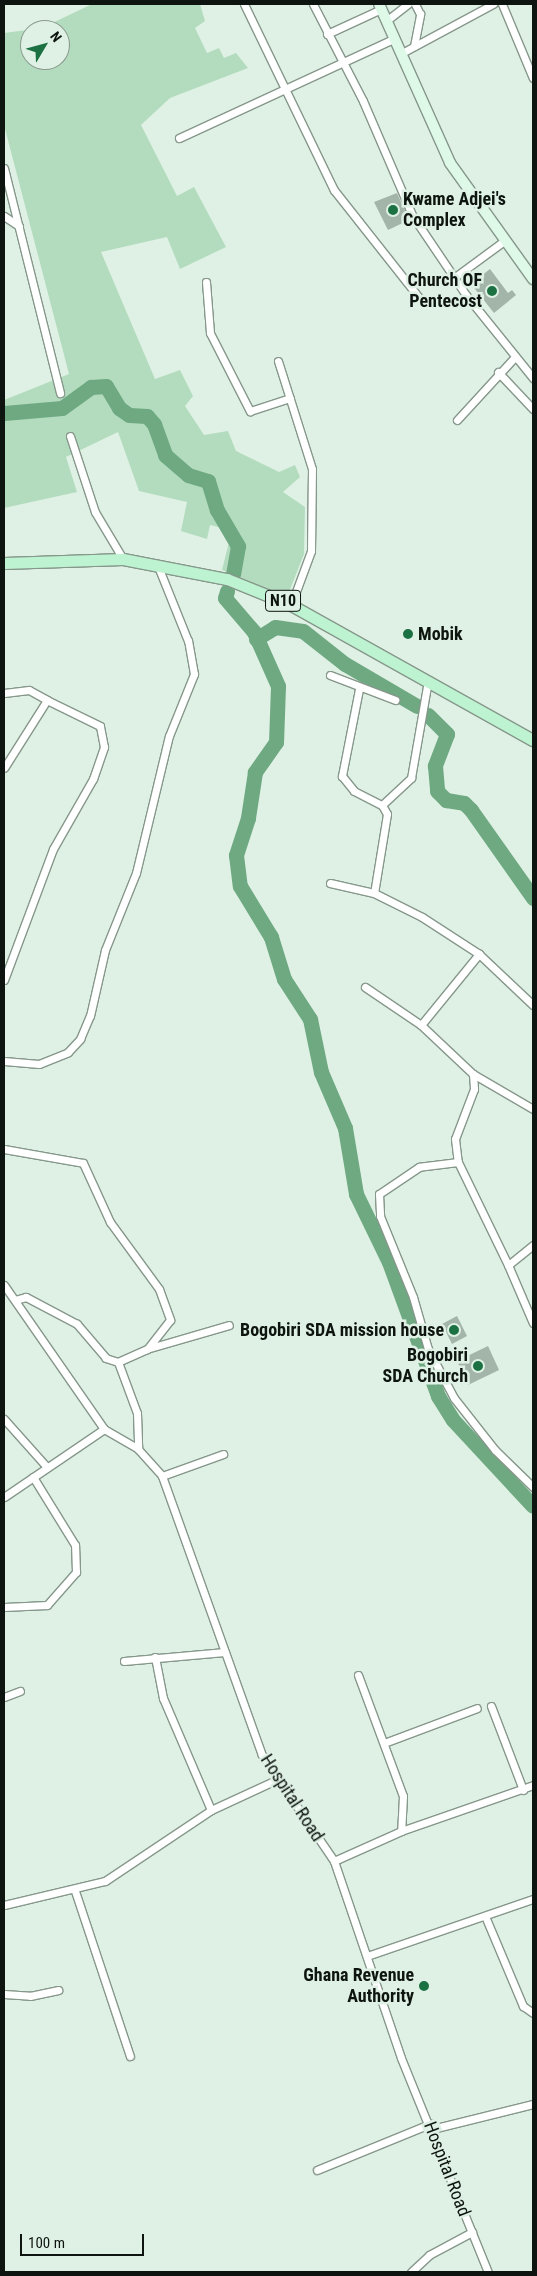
<!DOCTYPE html>
<style>
body{margin:0}
#map{position:relative;width:537px;height:2276px;overflow:hidden;background:#dff1e4;font-family:"Roboto Condensed",sans-serif}
div>[style]{position:absolute}
.green>*{inset:0;background:#b3dcbf}
.river>*{height:15px;margin:-7.5px;padding:0 7.5px;transform-origin:7.5px;border-radius:7.5px;background:#6ea982}
.building>*{inset:0;background:#a3b4a8}
.roads{filter:drop-shadow(1px 0 #86978b) drop-shadow(-1px 0 #86978b) drop-shadow(0 1px #86978b) drop-shadow(0 -1px #86978b)}
.street>*{height:7px;margin:-3.5px;padding:0 3.5px;transform-origin:3.5px;border-radius:3.5px;background:#fff}
.secondary>*{height:10px;margin:-5px;padding:0 5px;transform-origin:5px;border-radius:5px;background:#def9e8}
.primary>*{height:11px;margin:-5.5px;padding:0 5.5px;transform-origin:5.5px;border-radius:5.5px;background:#bdf3d0}
.dots>*{width:14px;height:14px;translate:-50% -50%;box-sizing:border-box;border:2px solid #dff1e4;border-radius:50%}
span{translate:-50% -50%;white-space:nowrap;text-align:center;line-height:1.15;-webkit-text-stroke:5px #dff1e4;paint-order:stroke}
.shield-label span{padding:1px 4px;background:#dff1e4;border:1px solid;border-radius:4px;-webkit-text-stroke-width:0}
.shield-label{font-size:16px;color:#0e1510;font-weight:700}
.poi-label{font-size:18px;color:#0e1510;font-weight:700}
.left{translate:0 -50%;text-align:left}
.right{translate:-100% -50%;text-align:right}
.street-label{font-size:18px;color:#0e1510}
.frame{position:absolute;inset:0;border:5px solid #0e1510;pointer-events:none}
.north{position:absolute;left:20px;top:20px;width:50px;height:50px;box-sizing:border-box;background:#dff1e4;border:1px solid #8b998f;border-radius:50%;rotate:53deg;font-size:14px;font-weight:700;line-height:20px;text-align:center;color:#0e1510}
.north::after{content:'';display:block;margin:auto;width:18px;height:22px;background:#1c7143;clip-path:polygon(50% 0,100% 100%,50% 72%,0 100%)}
.scale{position:absolute;left:20px;top:2234px;width:124px;height:22px;box-sizing:border-box;border:2px solid #0e1510;border-top:0;padding-left:6px;font-size:15px;line-height:18px;white-space:nowrap;color:#0e1510;-webkit-text-stroke:4px #dff1e4;paint-order:stroke}
</style>
<div id="map">
<div class="green">
<i style="clip-path:polygon(evenodd,92px 4px,200px 4px,205px 21px,195px 28px,207px 53px,219px 48px,224px 58px,236px 53px,248px 68px,170px 98px,141px 125px,177px 196px,194px 187px,226px 247px,180px 269px,167px 237px,101px 252px,155px 379px,180px 370px,193px 396px,185px 406px,204px 435px,228px 431px,236px 451px,279px 472px,295px 465px,300px 477px,283px 492px,305px 507px,304px 554px,287px 597px,222px 570px,230px 538px,222px 528px,210px 525px,207px 539px,181px 531px,187px 502px,139px 491px,118px 432px,66px 457px,77px 492px,4px 508px,4px 400px,69px 374px,4px 125px,4px 33px,42px 28px,92px 4px,30px 30px,60px 30px,60px 60px,30px 60px,30px 30px)"></i>
</div>
<div class="river">
<i style="left:4px;top:413px;width:58px;rotate:-4.9deg"></i>
<i style="left:62px;top:408px;width:36px;rotate:-36deg"></i>
<i style="left:91px;top:387px;width:15px;rotate:-4deg"></i>
<i style="left:106px;top:386px;width:26px;rotate:59deg"></i>
<i style="left:119px;top:408px;width:12px;rotate:35deg"></i>
<i style="left:129px;top:415px;width:18px;rotate:3deg"></i>
<i style="left:147px;top:416px;width:11px;rotate:49deg"></i>
<i style="left:154px;top:424px;width:33px;rotate:70deg"></i>
<i style="left:165px;top:455px;width:30px;rotate:41deg"></i>
<i style="left:188px;top:475px;width:21px;rotate:17deg"></i>
<i style="left:208px;top:481px;width:30px;rotate:73deg"></i>
<i style="left:217px;top:510px;width:42px;rotate:59.7deg"></i>
<i style="left:238px;top:546px;width:28px;rotate:100deg"></i>
<i style="left:227px;top:591px;width:7px;rotate:106deg"></i>
<i style="left:225px;top:598px;width:45px;rotate:49.5deg"></i>
<i style="left:254px;top:632px;width:59px;rotate:66deg"></i>
<i style="left:278px;top:686px;width:56px;rotate:92deg"></i>
<i style="left:276px;top:742px;width:37px;rotate:125deg"></i>
<i style="left:255px;top:772px;width:47px;rotate:98.7deg"></i>
<i style="left:248px;top:818px;width:39px;rotate:108deg"></i>
<i style="left:236px;top:855px;width:31px;rotate:83deg"></i>
<i style="left:240px;top:886px;width:60px;rotate:58.7deg"></i>
<i style="left:271px;top:937px;width:44px;rotate:72.8deg"></i>
<i style="left:284px;top:979px;width:48px;rotate:57deg"></i>
<i style="left:310px;top:1019px;width:54px;rotate:78.3deg"></i>
<i style="left:321px;top:1072px;width:61px;rotate:66.8deg"></i>
<i style="left:345px;top:1128px;width:67px;rotate:80.5deg"></i>
<i style="left:356px;top:1194px;width:76px;rotate:64.1deg"></i>
<i style="left:389px;top:1262px;width:143px;rotate:69.9deg"></i>
<i style="left:438px;top:1396px;width:28px;rotate:58deg"></i>
<i style="left:453px;top:1420px;width:117px;rotate:47.1deg"></i>
<i style="left:256px;top:639px;width:22px;rotate:-32deg"></i>
<i style="left:275px;top:627px;width:28px;rotate:8deg"></i>
<i style="left:303px;top:631px;width:53px;rotate:38.2deg"></i>
<i style="left:345px;top:664px;width:83px;rotate:30.3deg"></i>
<i style="left:428px;top:715px;width:27px;rotate:45deg"></i>
<i style="left:447px;top:734px;width:34px;rotate:111deg"></i>
<i style="left:435px;top:766px;width:25px;rotate:85deg"></i>
<i style="left:437px;top:791px;width:13px;rotate:45deg"></i>
<i style="left:446px;top:800px;width:18px;rotate:9deg"></i>
<i style="left:464px;top:803px;width:10px;rotate:45deg"></i>
<i style="left:471px;top:810px;width:108px;rotate:54.8deg"></i>
</div>
<div class="building">
<i style="clip-path:polygon(397px 193px,409px 220px,388px 230px,374px 202px)"></i>
<i style="clip-path:polygon(490px 269px,508px 293px,512px 290px,516px 295px,494px 313px,471px 284px)"></i>
<i style="clip-path:polygon(457px 1316px,467px 1336px,452px 1344px,442px 1324px)"></i>
<i style="clip-path:polygon(488px 1346px,499px 1370px,468px 1385px,457px 1361px)"></i>
</div>
<div class="roads">
<div class="street">
<i style="left:244px;top:4px;width:207px;rotate:64.2deg"></i>
<i style="left:334px;top:190px;width:140px;rotate:51.7deg"></i>
<i style="left:313px;top:4px;width:109px;rotate:62.7deg"></i>
<i style="left:363px;top:101px;width:124px;rotate:66.7deg"></i>
<i style="left:412px;top:215px;width:97px;rotate:56deg"></i>
<i style="left:466px;top:295px;width:107px;rotate:51.1deg"></i>
<i style="left:502px;top:4px;width:80px;rotate:67.3deg"></i>
<i style="left:386px;top:21px;width:28px;rotate:-38deg"></i>
<i style="left:327px;top:34px;width:60px;rotate:-24.8deg"></i>
<i style="left:414px;top:46px;width:33px;rotate:-79deg"></i>
<i style="left:420px;top:14px;width:11px;rotate:-117deg"></i>
<i style="left:400px;top:54px;width:106px;rotate:-28.3deg"></i>
<i style="left:179px;top:138px;width:236px;rotate:-24.8deg"></i>
<i style="left:4px;top:168px;width:232px;rotate:76deg"></i>
<i style="left:4px;top:216px;width:18px;rotate:34deg"></i>
<i style="left:455px;top:277px;width:61px;rotate:-36.3deg"></i>
<i style="left:206px;top:282px;width:51px;rotate:85.5deg"></i>
<i style="left:210px;top:333px;width:88px;rotate:62.9deg"></i>
<i style="left:250px;top:411px;width:42px;rotate:-18deg"></i>
<i style="left:278px;top:361px;width:113px;rotate:72.5deg"></i>
<i style="left:312px;top:469px;width:82px;rotate:90.7deg"></i>
<i style="left:311px;top:551px;width:58px;rotate:110.3deg"></i>
<i style="left:498px;top:372px;width:51px;rotate:46.6deg"></i>
<i style="left:457px;top:420px;width:86px;rotate:-47.4deg"></i>
<i style="left:70px;top:436px;width:80px;rotate:71.8deg"></i>
<i style="left:95px;top:512px;width:55px;rotate:59.2deg"></i>
<i style="left:330px;top:675px;width:70px;rotate:21deg"></i>
<i style="left:359px;top:689px;width:89px;rotate:101.1deg"></i>
<i style="left:342px;top:776px;width:19px;rotate:51deg"></i>
<i style="left:354px;top:791px;width:31px;rotate:27deg"></i>
<i style="left:382px;top:805px;width:10px;rotate:61deg"></i>
<i style="left:387px;top:814px;width:80px;rotate:99.3deg"></i>
<i style="left:4px;top:693px;width:25px;rotate:-7deg"></i>
<i style="left:29px;top:690px;width:21px;rotate:29deg"></i>
<i style="left:47px;top:700px;width:80px;rotate:122.3deg"></i>
<i style="left:382px;top:805px;width:40px;rotate:-43deg"></i>
<i style="left:411px;top:778px;width:98px;rotate:-80.1deg"></i>
<i style="left:330px;top:883px;width:45px;rotate:12.8deg"></i>
<i style="left:374px;top:893px;width:54px;rotate:26.6deg"></i>
<i style="left:422px;top:917px;width:68px;rotate:33deg"></i>
<i style="left:479px;top:954px;width:74px;rotate:43.4deg"></i>
<i style="left:4px;top:980px;width:140px;rotate:-69.5deg"></i>
<i style="left:53px;top:849px;width:81px;rotate:-60.3deg"></i>
<i style="left:93px;top:779px;width:34px;rotate:-71deg"></i>
<i style="left:104px;top:747px;width:21px;rotate:-101deg"></i>
<i style="left:100px;top:726px;width:59px;rotate:-153.9deg"></i>
<i style="left:365px;top:987px;width:68px;rotate:34.2deg"></i>
<i style="left:421px;top:1025px;width:71px;rotate:43.3deg"></i>
<i style="left:473px;top:1074px;width:15px;rotate:86deg"></i>
<i style="left:474px;top:1089px;width:53px;rotate:110.8deg"></i>
<i style="left:455px;top:1139px;width:23px;rotate:83deg"></i>
<i style="left:421px;top:1025px;width:92px;rotate:-50.8deg"></i>
<i style="left:4px;top:1061px;width:35px;rotate:5deg"></i>
<i style="left:39px;top:1064px;width:31px;rotate:-22deg"></i>
<i style="left:68px;top:1052px;width:18px;rotate:-47deg"></i>
<i style="left:80px;top:1039px;width:25px;rotate:-67deg"></i>
<i style="left:90px;top:1016px;width:68px;rotate:-77.2deg"></i>
<i style="left:105px;top:950px;width:83px;rotate:-68.1deg"></i>
<i style="left:136px;top:873px;width:141px;rotate:-76.5deg"></i>
<i style="left:169px;top:736px;width:67px;rotate:-68deg"></i>
<i style="left:194px;top:674px;width:34px;rotate:-100deg"></i>
<i style="left:188px;top:641px;width:83px;rotate:-111.9deg"></i>
<i style="left:473px;top:1074px;width:69px;rotate:30.3deg"></i>
<i style="left:4px;top:1149px;width:80px;rotate:10deg"></i>
<i style="left:83px;top:1163px;width:65px;rotate:65.4deg"></i>
<i style="left:110px;top:1222px;width:83px;rotate:53.8deg"></i>
<i style="left:159px;top:1289px;width:33px;rotate:70deg"></i>
<i style="left:170px;top:1320px;width:37px;rotate:128deg"></i>
<i style="left:147px;top:1349px;width:32px;rotate:156deg"></i>
<i style="left:118px;top:1362px;width:13px;rotate:-162deg"></i>
<i style="left:106px;top:1358px;width:45px;rotate:-130.5deg"></i>
<i style="left:77px;top:1324px;width:58px;rotate:-152.1deg"></i>
<i style="left:26px;top:1297px;width:11px;rotate:165deg"></i>
<i style="left:533px;top:1245px;width:32px;rotate:141deg"></i>
<i style="left:508px;top:1265px;width:63px;rotate:66.7deg"></i>
<i style="left:508px;top:1265px;width:114px;rotate:-115.9deg"></i>
<i style="left:458px;top:1162px;width:39px;rotate:173deg"></i>
<i style="left:419px;top:1167px;width:48px;rotate:146deg"></i>
<i style="left:379px;top:1194px;width:22px;rotate:87deg"></i>
<i style="left:380px;top:1216px;width:87px;rotate:67.8deg"></i>
<i style="left:413px;top:1297px;width:54px;rotate:73.9deg"></i>
<i style="left:428px;top:1349px;width:55px;rotate:62deg"></i>
<i style="left:454px;top:1398px;width:66px;rotate:51.7deg"></i>
<i style="left:495px;top:1450px;width:53px;rotate:44.2deg"></i>
<i style="left:4px;top:1285px;width:175px;rotate:55.2deg"></i>
<i style="left:150px;top:1348px;width:82px;rotate:-16.2deg"></i>
<i style="left:118px;top:1362px;width:54px;rotate:69.6deg"></i>
<i style="left:137px;top:1413px;width:36px;rotate:88deg"></i>
<i style="left:4px;top:1419px;width:63px;rotate:48.2deg"></i>
<i style="left:104px;top:1429px;width:39px;rotate:30deg"></i>
<i style="left:138px;top:1449px;width:36px;rotate:48deg"></i>
<i style="left:162px;top:1476px;width:296px;rotate:70.3deg"></i>
<i style="left:262px;top:1755px;width:128px;rotate:55.8deg"></i>
<i style="left:334px;top:1861px;width:208px;rotate:71.2deg"></i>
<i style="left:401px;top:2058px;width:231px;rotate:67.9deg"></i>
<i style="left:162px;top:1476px;width:65px;rotate:-19.8deg"></i>
<i style="left:4px;top:1497px;width:121px;rotate:-34.2deg"></i>
<i style="left:4px;top:1607px;width:43px;rotate:-2.7deg"></i>
<i style="left:47px;top:1605px;width:44px;rotate:-48.7deg"></i>
<i style="left:76px;top:1572px;width:27px;rotate:-92deg"></i>
<i style="left:75px;top:1545px;width:80px;rotate:-121.7deg"></i>
<i style="left:155px;top:1657px;width:42px;rotate:79deg"></i>
<i style="left:163px;top:1698px;width:122px;rotate:66.8deg"></i>
<i style="left:124px;top:1661px;width:101px;rotate:-5.1deg"></i>
<i style="left:358px;top:1675px;width:129px;rotate:69.6deg"></i>
<i style="left:403px;top:1796px;width:35px;rotate:93deg"></i>
<i style="left:4px;top:1697px;width:17px;rotate:-21deg"></i>
<i style="left:491px;top:1706px;width:90px;rotate:69.1deg"></i>
<i style="left:384px;top:1743px;width:99px;rotate:-20.6deg"></i>
<i style="left:334px;top:1861px;width:73px;rotate:-24.1deg"></i>
<i style="left:401px;top:1831px;width:140px;rotate:-19.2deg"></i>
<i style="left:75px;top:1891px;width:174px;rotate:71.6deg"></i>
<i style="left:4px;top:1905px;width:104px;rotate:-13.4deg"></i>
<i style="left:105px;top:1881px;width:128px;rotate:-33.8deg"></i>
<i style="left:211px;top:1810px;width:72px;rotate:-24.8deg"></i>
<i style="left:485px;top:1916px;width:98px;rotate:67.1deg"></i>
<i style="left:523px;top:2006px;width:12px;rotate:35deg"></i>
<i style="left:367px;top:1956px;width:176px;rotate:-19deg"></i>
<i style="left:4px;top:1994px;width:26px;rotate:4deg"></i>
<i style="left:30px;top:1996px;width:29px;rotate:-12deg"></i>
<i style="left:432px;top:2129px;width:104px;rotate:-13.9deg"></i>
<i style="left:317px;top:2170px;width:122px;rotate:-22.2deg"></i>
<i style="left:411px;top:2272px;width:25px;rotate:-43deg"></i>
<i style="left:429px;top:2255px;width:49px;rotate:-28.1deg"></i>
</div>
<div class="secondary">
<i style="left:379px;top:4px;width:174px;rotate:65.9deg"></i>
<i style="left:450px;top:163px;width:143px;rotate:54.4deg"></i>
</div>
<div class="primary">
<i style="left:4px;top:563px;width:119px;rotate:-1.9deg"></i>
<i style="left:123px;top:559px;width:106px;rotate:10.9deg"></i>
<i style="left:227px;top:579px;width:69px;rotate:22.1deg"></i>
<i style="left:291px;top:605px;width:277px;rotate:29.2deg"></i>
</div>
</div>
<div class="dots">
<i style="left:393px;top:210px;background:#1c7143"></i>
<i style="left:492px;top:291px;background:#1c7143"></i>
<i style="left:408px;top:634px;background:#1c7143"></i>
<i style="left:454px;top:1330px;background:#1c7143"></i>
<i style="left:478px;top:1366px;background:#1c7143"></i>
<i style="left:424px;top:1986px;background:#1c7143"></i>
</div>
<div class="shield-label">
<span style="left:283px;top:601px">N10</span>
</div>
<div class="poi-label">
<span class="left" style="left:403px;top:210px">Kwame Adjei's<br>Complex</span>
<span class="right" style="left:482px;top:291px">Church OF<br>Pentecost</span>
<span class="left" style="left:418px;top:634px">Mobik</span>
<span class="right" style="left:444px;top:1330px">Bogobiri SDA mission house</span>
<span class="right" style="left:468px;top:1366px">Bogobiri<br>SDA Church</span>
<span class="right" style="left:414px;top:1986px">Ghana Revenue<br>Authority</span>
</div>
<div class="street-label">
<span style="left:292px;top:1798px;rotate:57deg">Hospital Road</span>
<span style="left:447px;top:2169px;rotate:69deg">Hospital Road</span>
</div>
<div class="frame"></div>
<div class="north">N</div>
<div class="scale">100 m</div>
</div>
